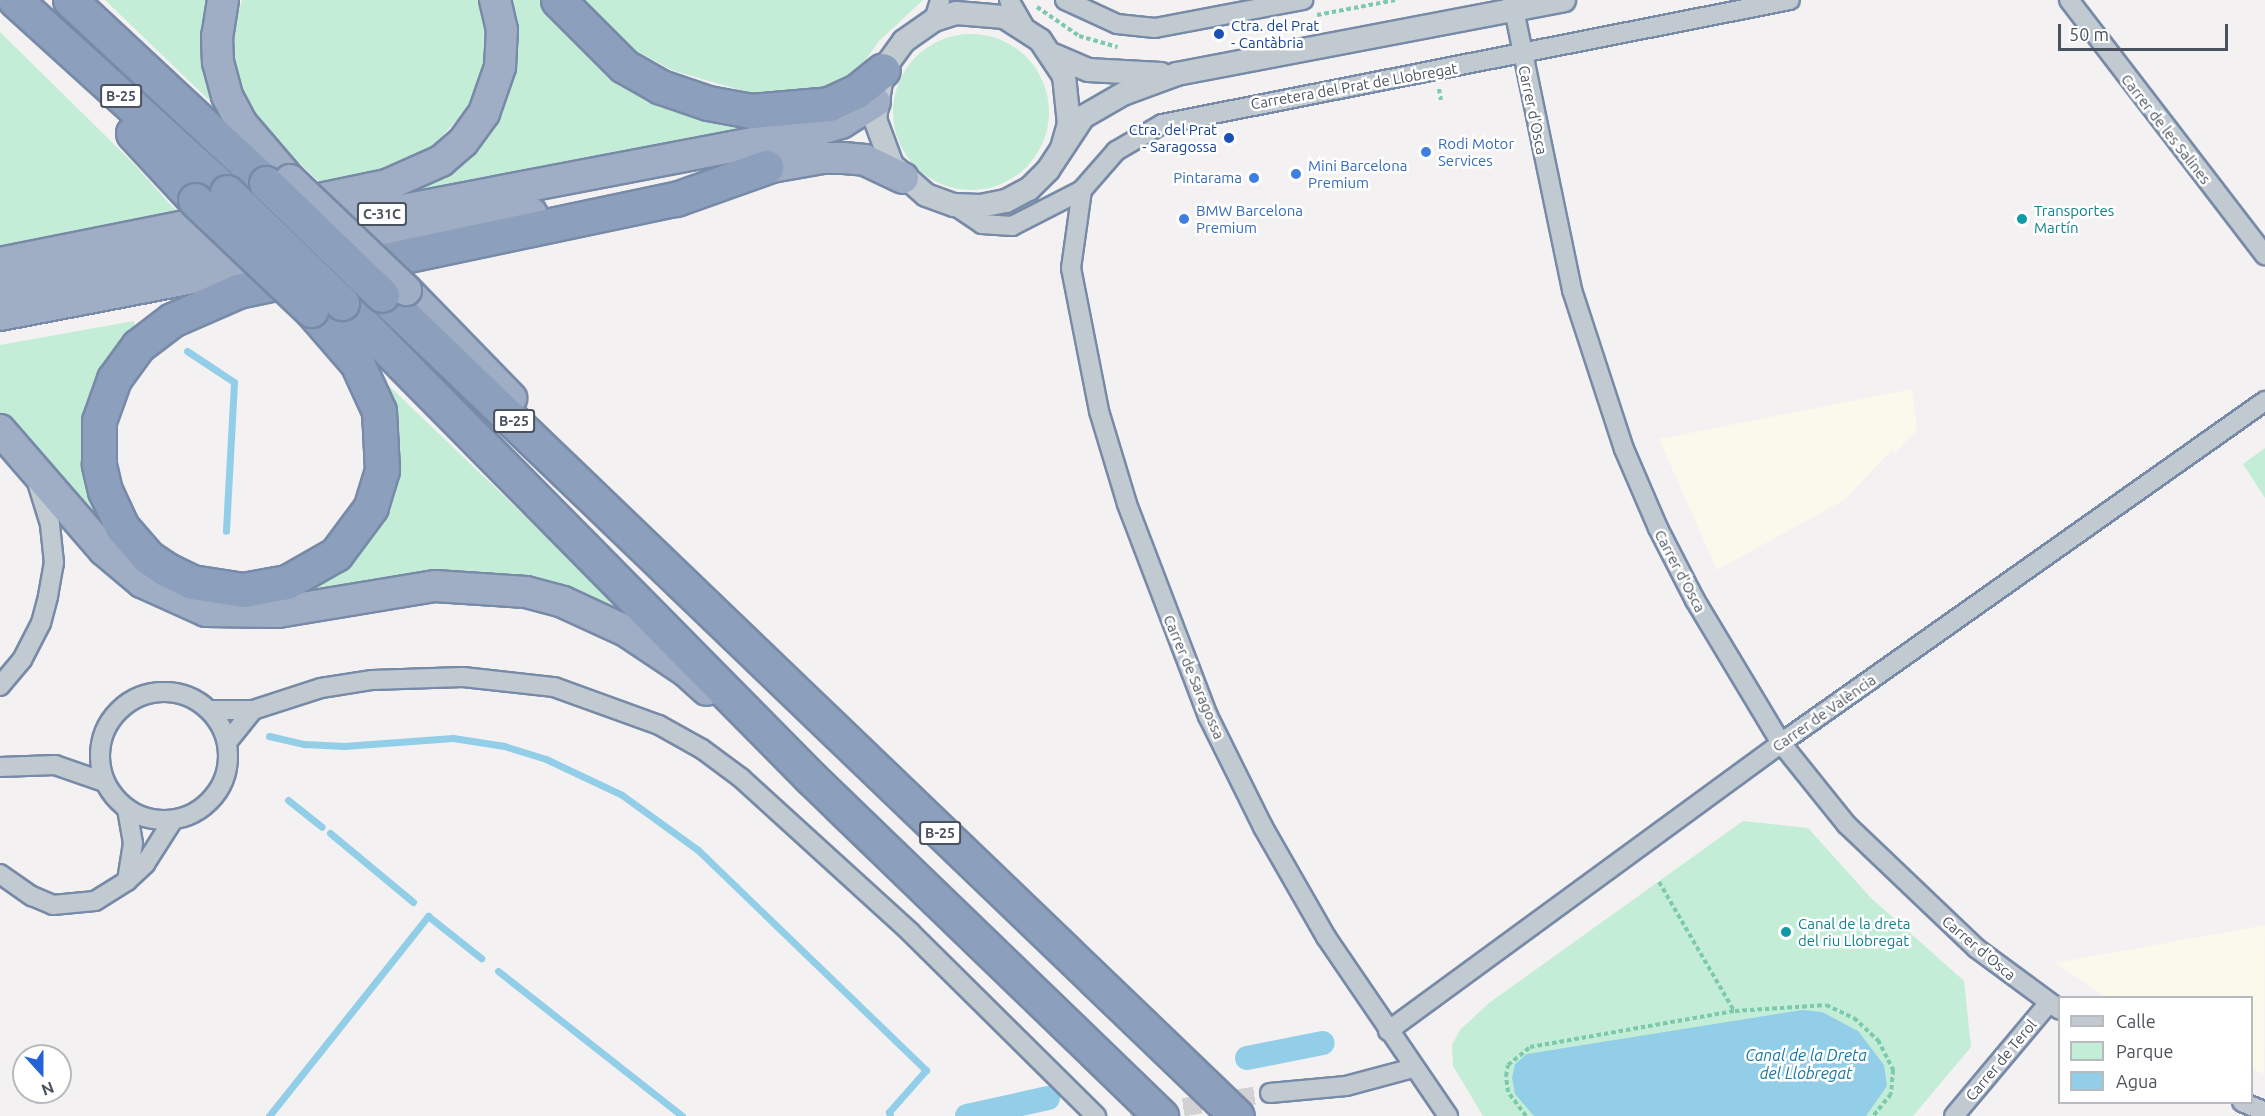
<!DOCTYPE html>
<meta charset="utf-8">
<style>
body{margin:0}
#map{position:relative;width:2265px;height:1116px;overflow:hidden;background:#f3f1f1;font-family:Ubuntu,sans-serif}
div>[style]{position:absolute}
.commercial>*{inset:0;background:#fbf8ec}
.green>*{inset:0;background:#c3edd7}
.round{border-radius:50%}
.water>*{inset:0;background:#92cee7}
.stream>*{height:7px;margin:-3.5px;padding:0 3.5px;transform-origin:3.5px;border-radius:3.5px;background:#92cee7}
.canal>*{height:24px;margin:-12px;padding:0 12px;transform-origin:12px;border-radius:12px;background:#92cee7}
.minor-tunnel>*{height:18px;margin-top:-9px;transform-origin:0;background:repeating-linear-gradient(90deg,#d1d1d3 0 18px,transparent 0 27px)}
.path>*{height:4px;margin-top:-2px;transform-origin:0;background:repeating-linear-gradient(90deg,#7cc9ab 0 4.5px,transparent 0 7.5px)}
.roads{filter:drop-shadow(2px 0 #778aa8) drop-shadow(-2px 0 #778aa8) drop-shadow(0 2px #778aa8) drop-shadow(0 -2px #778aa8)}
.minor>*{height:18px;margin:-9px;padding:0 9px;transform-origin:9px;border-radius:9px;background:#c2cad1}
.minor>.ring{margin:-9px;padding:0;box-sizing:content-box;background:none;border:18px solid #c2cad1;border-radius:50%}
.tertiary>*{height:22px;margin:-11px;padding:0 11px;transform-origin:11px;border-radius:11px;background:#c2cad1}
.trunk>*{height:30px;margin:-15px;padding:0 15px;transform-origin:15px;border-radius:15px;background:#9faec4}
.motorway>*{height:33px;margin:-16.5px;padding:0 16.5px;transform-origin:16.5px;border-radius:16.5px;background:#8c9fbc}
.bridges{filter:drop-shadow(2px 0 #778aa8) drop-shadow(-2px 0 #778aa8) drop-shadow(0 2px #778aa8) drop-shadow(0 -2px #778aa8)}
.trunk-bridge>*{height:30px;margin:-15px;padding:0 15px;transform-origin:15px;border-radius:15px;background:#9faec4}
.motorway-bridge>*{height:33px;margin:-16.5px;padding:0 16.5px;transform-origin:16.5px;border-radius:16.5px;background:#8c9fbc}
.dots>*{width:16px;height:16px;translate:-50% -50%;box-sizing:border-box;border:3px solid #fff;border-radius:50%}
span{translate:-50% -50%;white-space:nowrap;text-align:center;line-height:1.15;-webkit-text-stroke:5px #fff;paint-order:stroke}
.shield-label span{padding:2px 4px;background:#fff;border:2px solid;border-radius:4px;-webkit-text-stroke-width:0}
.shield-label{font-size:14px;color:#4a525d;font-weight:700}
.transit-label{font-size:15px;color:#164399}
.left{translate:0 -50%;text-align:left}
.right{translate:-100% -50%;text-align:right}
.street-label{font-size:15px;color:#4a525d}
.shop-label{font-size:15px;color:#366cbe}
.culture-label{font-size:15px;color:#0d838f}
.water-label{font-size:16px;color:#1579a4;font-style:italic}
.legend{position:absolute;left:2058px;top:996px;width:195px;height:108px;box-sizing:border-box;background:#fff;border:2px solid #b7babe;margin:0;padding:8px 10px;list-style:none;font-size:18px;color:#4a525d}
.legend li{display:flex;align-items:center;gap:12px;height:30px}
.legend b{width:30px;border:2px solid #b7babe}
.north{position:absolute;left:12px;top:1044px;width:60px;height:60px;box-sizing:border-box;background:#fff;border:2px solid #b7babe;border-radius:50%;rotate:159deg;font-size:16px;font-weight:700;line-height:24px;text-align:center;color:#4a525d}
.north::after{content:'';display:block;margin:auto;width:21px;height:27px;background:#2462d9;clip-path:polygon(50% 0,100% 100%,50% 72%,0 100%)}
.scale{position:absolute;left:2058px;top:24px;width:170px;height:27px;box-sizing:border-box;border:3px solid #4a525d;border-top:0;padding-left:8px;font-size:18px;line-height:21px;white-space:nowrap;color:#4a525d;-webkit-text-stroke:4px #fff;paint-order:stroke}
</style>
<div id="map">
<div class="commercial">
<i style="clip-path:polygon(1912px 389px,1917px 430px,1896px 452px,1892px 450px,1844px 500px,1717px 570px,1659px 439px)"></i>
<i style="clip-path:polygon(2265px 925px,2264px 1074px,2252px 1069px,2252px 998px,2106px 997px,2055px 963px)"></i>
</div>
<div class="green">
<i style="clip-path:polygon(105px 0,212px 0,218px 108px,215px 106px)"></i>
<i style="clip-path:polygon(242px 0,480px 0,486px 17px,483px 70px,467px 109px,433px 146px,361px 178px,323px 185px,278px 144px,253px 111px,236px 73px,232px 37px)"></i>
<i style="clip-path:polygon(508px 0,545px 0,593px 51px,803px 121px,346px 208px,490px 130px,508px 88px)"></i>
<i style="clip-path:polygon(581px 0,923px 0,878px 42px,854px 77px,824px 88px,758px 95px,674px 71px,636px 51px,601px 27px)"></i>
<i style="clip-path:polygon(0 32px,135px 165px,178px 213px,0 248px)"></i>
<i class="round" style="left:893px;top:34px;width:156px;height:156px"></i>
<i style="clip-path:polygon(134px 321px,136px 331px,114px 354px,107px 533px,0 414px,0 345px)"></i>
<i style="clip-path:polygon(386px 383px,626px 613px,623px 617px,404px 577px,300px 593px,396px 463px,397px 431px)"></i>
<i style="clip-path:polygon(2265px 448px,2265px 498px,2243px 464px)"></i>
<i style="clip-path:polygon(1743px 821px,1808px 828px,1871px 898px,1964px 981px,1971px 1047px,1913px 1116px,1483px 1116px,1453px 1066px,1452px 1045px,1460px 1030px,1489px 1003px)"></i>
</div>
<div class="water">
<i style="clip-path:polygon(1802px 1010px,1822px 1012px,1858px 1031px,1884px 1065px,1887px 1086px,1866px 1116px,1534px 1116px,1515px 1094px,1512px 1078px,1515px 1064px,1527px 1054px)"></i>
</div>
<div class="stream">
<i style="left:187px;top:351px;width:56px;rotate:33.4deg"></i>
<i style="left:234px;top:382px;width:149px;rotate:93.1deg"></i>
<i style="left:269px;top:736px;width:36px;rotate:13deg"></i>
<i style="left:304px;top:744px;width:40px;rotate:2.9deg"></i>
<i style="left:344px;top:746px;width:109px;rotate:-4.2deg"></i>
<i style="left:453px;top:738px;width:52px;rotate:8.9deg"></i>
<i style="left:504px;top:746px;width:44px;rotate:17.2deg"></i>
<i style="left:546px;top:759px;width:84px;rotate:25.3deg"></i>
<i style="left:622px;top:795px;width:94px;rotate:35.9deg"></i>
<i style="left:698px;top:850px;width:317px;rotate:44deg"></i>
<i style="left:926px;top:1070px;width:56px;rotate:131.4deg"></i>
<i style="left:889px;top:1112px;width:4px;rotate:76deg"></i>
<i style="left:288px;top:800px;width:43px;rotate:38.5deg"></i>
<i style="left:330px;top:833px;width:108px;rotate:39.7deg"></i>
<i style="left:498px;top:971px;width:234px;rotate:38.2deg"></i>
<i style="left:1016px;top:1105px;width:9px;rotate:69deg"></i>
<i style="left:269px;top:1116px;width:256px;rotate:-51.5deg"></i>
<i style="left:428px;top:916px;width:68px;rotate:38.4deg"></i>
</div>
<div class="canal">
<i style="left:1247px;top:1058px;width:77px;rotate:-11.2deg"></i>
<i style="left:967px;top:1116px;width:83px;rotate:-12.5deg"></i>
</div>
<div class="minor-tunnel">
<i style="left:1130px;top:1116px;width:142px;rotate:-9.3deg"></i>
</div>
<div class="path">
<i style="left:1037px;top:7px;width:51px;rotate:34.6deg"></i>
<i style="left:1079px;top:36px;width:40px;rotate:16deg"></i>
<i style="left:1317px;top:15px;width:80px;rotate:-10.8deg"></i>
<i style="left:1439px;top:89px;width:11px;rotate:80deg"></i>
<i style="left:1659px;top:882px;width:149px;rotate:59.8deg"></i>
<i style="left:1526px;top:1116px;width:30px;rotate:-127deg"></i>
<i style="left:1508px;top:1092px;width:16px;rotate:-97deg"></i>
<i style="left:1506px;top:1076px;width:11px;rotate:-80deg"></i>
<i style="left:1508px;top:1065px;width:28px;rotate:-39deg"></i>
<i style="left:1530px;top:1047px;width:208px;rotate:-10deg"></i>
<i style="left:1735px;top:1011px;width:91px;rotate:-3.8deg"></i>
<i style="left:1826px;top:1005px;width:31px;rotate:25deg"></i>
<i style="left:1854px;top:1018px;width:33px;rotate:43deg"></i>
<i style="left:1878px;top:1040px;width:34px;rotate:63deg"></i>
<i style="left:1893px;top:1070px;width:24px;rotate:95deg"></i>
<i style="left:1891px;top:1094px;width:28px;rotate:129deg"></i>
</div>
<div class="roads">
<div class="minor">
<i style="left:1009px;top:0;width:32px;rotate:60deg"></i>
<i style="left:1065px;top:0;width:57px;rotate:24.8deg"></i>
<i style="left:1117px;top:24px;width:38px;rotate:6deg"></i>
<i style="left:1155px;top:28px;width:151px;rotate:-10.7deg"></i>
<i style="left:1512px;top:0;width:296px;rotate:78.3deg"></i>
<i style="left:1572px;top:290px;width:167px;rotate:71.9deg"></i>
<i style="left:1624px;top:449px;width:86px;rotate:66.7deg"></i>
<i style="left:1658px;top:528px;width:81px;rotate:62.8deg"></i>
<i style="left:1695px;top:600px;width:167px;rotate:59deg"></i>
<i style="left:1781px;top:743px;width:105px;rotate:51.2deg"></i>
<i style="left:1847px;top:825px;width:178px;rotate:43.6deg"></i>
<i style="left:1976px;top:948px;width:104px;rotate:36.4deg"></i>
<i style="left:2069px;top:0;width:322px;rotate:52.5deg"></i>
<i style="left:934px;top:20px;width:21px;rotate:-73deg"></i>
<i style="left:1082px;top:190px;width:79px;rotate:98deg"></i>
<i style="left:1071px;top:268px;width:146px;rotate:78.9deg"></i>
<i style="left:1099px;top:411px;width:97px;rotate:73.2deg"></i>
<i style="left:1127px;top:504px;width:227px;rotate:69.1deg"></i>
<i style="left:1208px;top:716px;width:124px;rotate:63.6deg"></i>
<i style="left:1263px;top:827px;width:127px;rotate:60.2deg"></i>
<i style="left:1326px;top:937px;width:217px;rotate:55.7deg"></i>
<i style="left:954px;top:205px;width:34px;rotate:34deg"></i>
<i style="left:982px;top:224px;width:30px;rotate:4deg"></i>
<i style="left:1012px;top:226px;width:79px;rotate:-27.2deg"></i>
<i style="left:1082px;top:190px;width:52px;rotate:-48.9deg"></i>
<i style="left:1116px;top:151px;width:53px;rotate:-30.4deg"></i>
<i style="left:1162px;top:124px;width:640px;rotate:-11.17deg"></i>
<i style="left:0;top:686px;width:34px;rotate:-50deg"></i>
<i style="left:22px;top:660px;width:42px;rotate:-62.8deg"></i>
<i style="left:41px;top:623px;width:28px;rotate:-75deg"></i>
<i style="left:48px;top:596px;width:34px;rotate:-80deg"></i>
<i style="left:54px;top:563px;width:39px;rotate:-96deg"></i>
<i style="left:50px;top:524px;width:44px;rotate:-107.2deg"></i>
<i class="ring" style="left:100px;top:692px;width:110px;height:110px"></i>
<i style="left:210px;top:710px;width:43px"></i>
<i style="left:253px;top:710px;width:71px;rotate:-17.9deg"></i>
<i style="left:321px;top:688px;width:52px;rotate:-8.9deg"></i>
<i style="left:372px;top:680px;width:91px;rotate:-1.9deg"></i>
<i style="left:463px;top:677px;width:92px;rotate:6.3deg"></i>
<i style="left:554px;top:687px;width:112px;rotate:19.9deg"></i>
<i style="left:659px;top:725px;width:49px;rotate:29.2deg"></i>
<i style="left:702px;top:749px;width:49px;rotate:36.6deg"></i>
<i style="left:741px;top:778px;width:229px;rotate:42.3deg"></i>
<i style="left:910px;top:932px;width:262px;rotate:44.7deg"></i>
<i style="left:228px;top:741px;width:40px;rotate:-51deg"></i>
<i style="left:0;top:767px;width:55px;rotate:-2.1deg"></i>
<i style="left:55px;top:765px;width:52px;rotate:19.1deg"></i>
<i style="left:0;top:874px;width:39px;rotate:35deg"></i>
<i style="left:32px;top:896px;width:23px;rotate:23deg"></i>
<i style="left:53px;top:905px;width:42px;rotate:-5.4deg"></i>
<i style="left:95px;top:901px;width:38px;rotate:-32deg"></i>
<i style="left:127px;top:881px;width:25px;rotate:-43deg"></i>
<i style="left:145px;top:864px;width:52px;rotate:-57.5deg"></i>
<i style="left:127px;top:881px;width:38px;rotate:-81deg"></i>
<i style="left:133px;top:843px;width:35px;rotate:-100deg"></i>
<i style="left:1388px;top:1031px;width:487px;rotate:-36.2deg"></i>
<i style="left:1781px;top:743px;width:593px;rotate:-35.25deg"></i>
<i style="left:1270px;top:1093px;width:76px;rotate:-5.3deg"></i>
<i style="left:1346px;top:1086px;width:69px;rotate:-15deg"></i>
<i style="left:2242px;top:1102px;width:25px;rotate:23deg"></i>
<i style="left:1954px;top:1116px;width:146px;rotate:-50deg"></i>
</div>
<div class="tertiary">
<i style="left:1053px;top:55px;width:38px;rotate:23deg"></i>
<i style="left:1088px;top:70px;width:73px;rotate:3.1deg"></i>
<i style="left:1062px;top:148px;width:25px;rotate:-74deg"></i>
<i style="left:1069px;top:124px;width:48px;rotate:-95.9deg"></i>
<i style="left:1064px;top:76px;width:43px;rotate:-123.7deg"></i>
<i style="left:1040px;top:40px;width:43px;rotate:-147.4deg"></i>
<i style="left:1004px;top:17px;width:48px;rotate:-175.2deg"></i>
<i style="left:956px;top:13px;width:23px;rotate:162deg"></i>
<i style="left:934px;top:20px;width:37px;rotate:145deg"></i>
<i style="left:904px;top:41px;width:36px;rotate:126deg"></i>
<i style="left:883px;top:70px;width:50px;rotate:99.3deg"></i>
<i style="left:875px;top:119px;width:49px;rotate:69.7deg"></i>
<i style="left:892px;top:165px;width:45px;rotate:41.4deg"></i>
<i style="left:926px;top:195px;width:30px;rotate:20deg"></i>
<i style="left:954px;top:205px;width:26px;rotate:2deg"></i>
<i style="left:980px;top:206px;width:26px;rotate:-11deg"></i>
<i style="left:1006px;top:201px;width:26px;rotate:-28deg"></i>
<i style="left:1029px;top:189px;width:27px;rotate:-45deg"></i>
<i style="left:1048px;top:170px;width:64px;rotate:-56.6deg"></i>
<i style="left:1083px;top:117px;width:46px;rotate:-29.9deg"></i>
<i style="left:1123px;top:94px;width:58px;rotate:-20.3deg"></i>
<i style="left:1177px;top:74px;width:394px;rotate:-10.8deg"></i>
</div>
<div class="trunk">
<i style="left:223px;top:0;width:36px;rotate:99deg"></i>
<i style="left:217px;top:36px;width:26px;rotate:88deg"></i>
<i style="left:218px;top:62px;width:35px;rotate:75deg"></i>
<i style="left:227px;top:96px;width:32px;rotate:62deg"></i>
<i style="left:242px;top:124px;width:74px;rotate:49.4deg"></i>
<i style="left:743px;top:172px;width:81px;rotate:-9.9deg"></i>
<i style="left:823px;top:158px;width:21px"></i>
<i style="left:844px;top:158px;width:21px;rotate:5deg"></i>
<i style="left:865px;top:160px;width:42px;rotate:25.3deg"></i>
<i style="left:291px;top:205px;width:98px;rotate:-11.8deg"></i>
<i style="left:387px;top:185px;width:59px;rotate:-24deg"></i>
<i style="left:441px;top:161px;width:29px;rotate:-41deg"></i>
<i style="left:463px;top:142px;width:36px;rotate:-54deg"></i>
<i style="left:484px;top:113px;width:49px;rotate:-70.8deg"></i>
<i style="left:500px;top:67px;width:37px;rotate:-87deg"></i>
<i style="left:502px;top:30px;width:31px;rotate:-103deg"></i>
<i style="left:0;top:263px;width:240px;rotate:-11.3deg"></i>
<i style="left:0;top:287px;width:825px;rotate:-10.83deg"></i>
<i style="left:810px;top:132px;width:32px;rotate:-16deg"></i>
<i style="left:841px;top:123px;width:40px;rotate:-32deg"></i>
<i style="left:406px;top:290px;width:151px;rotate:45.8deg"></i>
<i style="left:0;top:315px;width:541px;rotate:-10.87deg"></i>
<i style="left:0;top:430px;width:159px;rotate:49.1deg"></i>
<i style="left:104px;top:550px;width:50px;rotate:40.1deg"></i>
<i style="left:142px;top:582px;width:70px;rotate:24.4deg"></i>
<i style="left:206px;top:611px;width:72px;rotate:0.8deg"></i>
<i style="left:278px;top:612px;width:159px;rotate:-9.4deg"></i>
<i style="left:435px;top:586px;width:91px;rotate:3.8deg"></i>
<i style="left:526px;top:592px;width:38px;rotate:15deg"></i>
<i style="left:563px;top:602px;width:69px;rotate:24.7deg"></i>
<i style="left:626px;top:631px;width:72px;rotate:33.7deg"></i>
<i style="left:686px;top:671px;width:28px;rotate:42deg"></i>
</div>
<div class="motorway">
<i style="left:15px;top:0;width:286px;rotate:42.2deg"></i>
<i style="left:70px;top:0;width:268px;rotate:43deg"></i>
<i style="left:558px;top:0;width:93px;rotate:45deg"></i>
<i style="left:624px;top:66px;width:43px;rotate:29.6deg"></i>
<i style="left:661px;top:87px;width:50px;rotate:18.8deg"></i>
<i style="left:708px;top:103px;width:44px;rotate:10.5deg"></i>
<i style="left:751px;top:111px;width:78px;rotate:-5.1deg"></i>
<i style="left:829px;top:104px;width:31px;rotate:-25deg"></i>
<i style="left:857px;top:91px;width:33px;rotate:-39deg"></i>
<i style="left:133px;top:133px;width:91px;rotate:47.2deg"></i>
<i style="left:382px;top:295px;width:1185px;rotate:43.84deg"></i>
<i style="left:342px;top:303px;width:668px;rotate:45.36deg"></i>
<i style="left:811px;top:778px;width:487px;rotate:44deg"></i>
<i style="left:311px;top:310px;width:70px;rotate:49deg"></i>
<i style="left:357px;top:363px;width:53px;rotate:65.4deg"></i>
<i style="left:379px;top:411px;width:59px;rotate:87.1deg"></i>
<i style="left:382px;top:470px;width:39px;rotate:107deg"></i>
<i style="left:371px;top:507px;width:59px;rotate:126.7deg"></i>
<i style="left:336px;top:554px;width:56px;rotate:150.3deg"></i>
<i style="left:287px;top:582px;width:45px;rotate:169.7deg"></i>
<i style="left:243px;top:590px;width:52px;rotate:-171.1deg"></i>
<i style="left:192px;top:582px;width:28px;rotate:-154deg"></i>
<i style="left:167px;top:570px;width:23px;rotate:-146deg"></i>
<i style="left:148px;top:557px;width:40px;rotate:-131deg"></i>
<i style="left:122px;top:527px;width:40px;rotate:-115deg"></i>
<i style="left:105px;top:491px;width:28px;rotate:-103deg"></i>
<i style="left:99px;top:464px;width:43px;rotate:-90deg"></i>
<i style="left:99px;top:421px;width:45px;rotate:-70.3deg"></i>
<i style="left:114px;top:379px;width:41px;rotate:-54deg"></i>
<i style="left:138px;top:346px;width:43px;rotate:-37.4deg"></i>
<i style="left:172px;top:320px;width:72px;rotate:-23.7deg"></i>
<i style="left:238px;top:291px;width:448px;rotate:-11.9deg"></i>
<i style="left:676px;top:199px;width:96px;rotate:-19.6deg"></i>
</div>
</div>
<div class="bridges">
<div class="trunk-bridge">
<i style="left:290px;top:180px;width:160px;rotate:43.5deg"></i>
</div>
<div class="motorway-bridge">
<i style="left:266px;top:183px;width:161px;rotate:44deg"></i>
<i style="left:227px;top:192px;width:160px;rotate:44deg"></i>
<i style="left:195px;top:200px;width:160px;rotate:43.5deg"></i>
</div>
</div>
<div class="dots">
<i style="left:1219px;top:34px;background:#1a4fb4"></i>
<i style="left:1229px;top:138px;background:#1a4fb4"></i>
<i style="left:1426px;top:152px;background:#3f7fe0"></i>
<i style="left:1296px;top:174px;background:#3f7fe0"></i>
<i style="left:1254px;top:178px;background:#3f7fe0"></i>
<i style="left:1184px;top:219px;background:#3f7fe0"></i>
<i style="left:2022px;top:219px;background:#0f9aa8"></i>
<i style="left:1786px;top:932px;background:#0f9aa8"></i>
</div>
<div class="shield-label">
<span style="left:121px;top:96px">B-25</span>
<span style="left:382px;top:214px">C-31C</span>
<span style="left:514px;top:421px">B-25</span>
<span style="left:940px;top:833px">B-25</span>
</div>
<div class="transit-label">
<span class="left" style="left:1231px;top:34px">Ctra. del Prat<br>- Cantàbria</span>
<span class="right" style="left:1217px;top:138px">Ctra. del Prat<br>- Saragossa</span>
</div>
<div class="street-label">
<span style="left:1354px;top:86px;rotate:-10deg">Carretera del Prat de Llobregat</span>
<span style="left:1533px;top:110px;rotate:78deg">Carrer d'Osca</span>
<span style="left:2166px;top:129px;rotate:52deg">Carrer de les Salines</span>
<span style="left:1680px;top:571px;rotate:62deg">Carrer d'Osca</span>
<span style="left:1194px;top:677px;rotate:67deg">Carrer de Saragossa</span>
<span style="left:1824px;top:713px;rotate:-35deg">Carrer de València</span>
<span style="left:1979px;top:948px;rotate:40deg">Carrer d'Osca</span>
<span style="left:2001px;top:1060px;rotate:-50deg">Carrer de Terol</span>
</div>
<div class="shop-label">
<span class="left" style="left:1438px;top:152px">Rodi Motor<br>Services</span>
<span class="left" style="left:1308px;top:174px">Mini Barcelona<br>Premium</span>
<span class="right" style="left:1242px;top:178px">Pintarama</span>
<span class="left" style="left:1196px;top:219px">BMW Barcelona<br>Premium</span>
</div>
<div class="culture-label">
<span class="left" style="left:2034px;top:219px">Transportes<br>Martín</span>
<span class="left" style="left:1798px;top:932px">Canal de la dreta<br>del riu Llobregat</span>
</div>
<div class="water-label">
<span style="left:1806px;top:1064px">Canal de la Dreta<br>del Llobregat</span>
</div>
<ul class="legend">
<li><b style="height:8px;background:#c2cad1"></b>Calle</li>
<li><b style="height:16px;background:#c3edd7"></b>Parque</li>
<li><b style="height:16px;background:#92cee7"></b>Agua</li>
</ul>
<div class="north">N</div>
<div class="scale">50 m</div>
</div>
